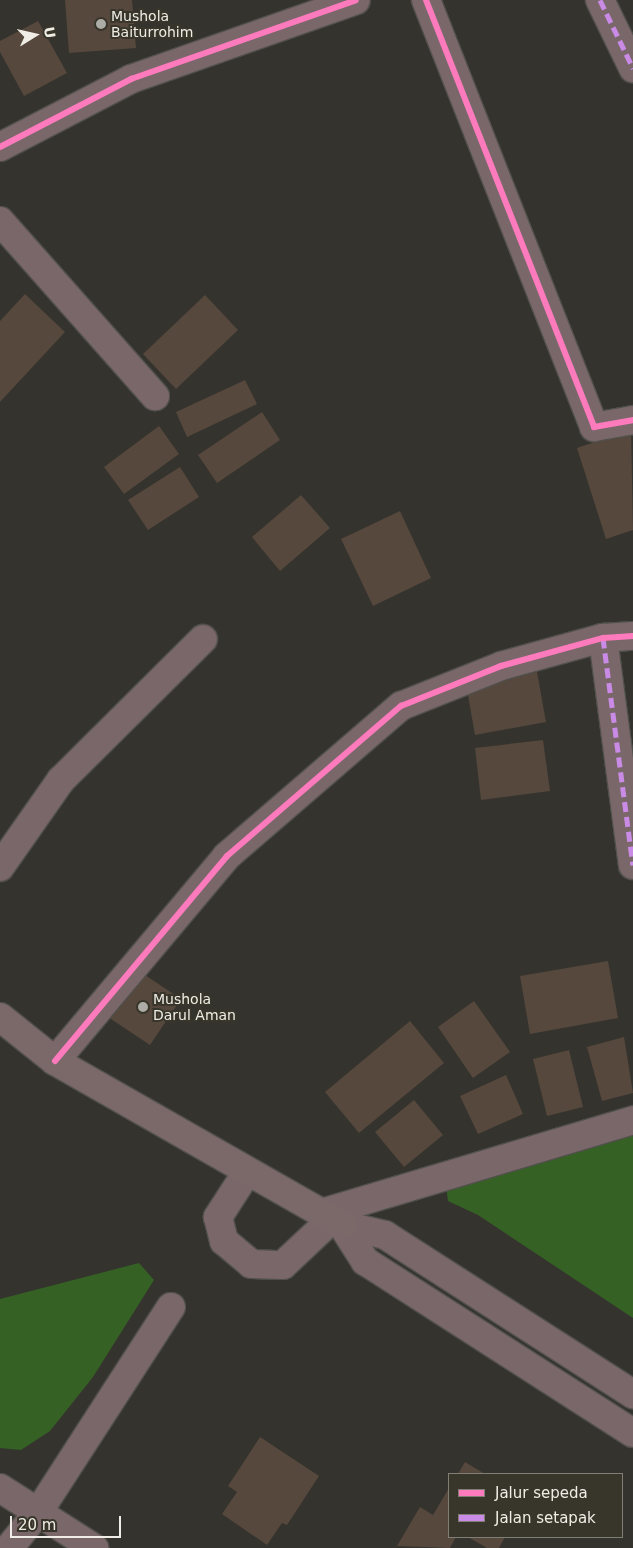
<!DOCTYPE html>
<style>
body{margin:0}
#map{position:relative;width:633px;height:1548px;overflow:hidden;background:#34332e;font-family:"DejaVu Sans",sans-serif}
div>[style]{position:absolute}
.green>*{inset:0;background:#366125}
.building>*{inset:0;background:#56483d}
.roads{filter:drop-shadow(1px 0 #51504c) drop-shadow(-1px 0 #51504c) drop-shadow(0 1px #51504c) drop-shadow(0 -1px #51504c)}
.minor>*{height:28px;margin:-14px;padding:0 14px;transform-origin:14px;border-radius:14px;background:#7a676a}
.secondary>*{height:28px;margin:-14px;padding:0 14px;transform-origin:14px;border-radius:14px;background:#7b696a}
.quiet>*{height:5px;margin-top:-2.5px;transform-origin:0;background:repeating-linear-gradient(90deg,#ca8be6 0 10px,transparent 0 15px)}
.cycleway>*{height:6px;margin:-3px;padding:0 3px;transform-origin:3px;border-radius:3px;background:#fd7abc}
.dots>*{width:14px;height:14px;translate:-50% -50%;box-sizing:border-box;border:2px solid #38352a;border-radius:50%}
span{translate:-50% -50%;white-space:nowrap;text-align:center;line-height:1.15;-webkit-text-stroke:4px #38352a;paint-order:stroke}
.poi-label{font-size:14px;color:#efede6}
.left{translate:0 -50%;text-align:left}
.legend{position:absolute;left:448px;top:1473px;width:175px;height:65px;box-sizing:border-box;background:#38352a;border:1px solid #817f75;margin:0;padding:6px 9px;list-style:none;font-size:15px;color:#efede6}
.legend li{display:flex;align-items:center;gap:10px;height:25px}
.legend b{width:25px;border:1px solid #817f75}
.north{position:absolute;left:10px;top:10px;width:50px;height:50px;-webkit-text-stroke:4px #38352a;paint-order:stroke;rotate:80deg;font-size:14px;font-weight:700;line-height:20px;text-align:center;color:#efede6}
.north::after{content:'';display:block;margin:auto;width:18px;height:22px;background:#efede6;clip-path:polygon(50% 0,100% 100%,50% 72%,0 100%)}
.scale{position:absolute;left:10px;top:1516px;width:111px;height:22px;box-sizing:border-box;border:2px solid #efede6;border-top:0;padding-left:6px;font-size:15px;line-height:18px;white-space:nowrap;color:#efede6;-webkit-text-stroke:4px #38352a;paint-order:stroke}
</style>
<div id="map">
<div class="green">
<i style="clip-path:polygon(633px 1134px,633px 1318px,478px 1215px,448px 1201px,446px 1186px)"></i>
<i style="clip-path:polygon(139px 1263px,154px 1280px,93px 1377px,50px 1431px,21px 1450px,0 1448px,0 1299px)"></i>
</div>
<div class="building">
<i style="clip-path:polygon(65px 0,132px 0,136px 48px,69px 53px)"></i>
<i style="clip-path:polygon(38px 21px,67px 73px,24px 96px,0 52px,0 41px)"></i>
<i style="clip-path:polygon(25px 294px,65px 332px,0 402px,0 321px)"></i>
<i style="clip-path:polygon(205px 295px,238px 330px,176px 389px,143px 354px)"></i>
<i style="clip-path:polygon(245px 380px,257px 404px,187px 437px,176px 412px)"></i>
<i style="clip-path:polygon(262px 412px,280px 440px,217px 483px,198px 455px)"></i>
<i style="clip-path:polygon(159px 426px,179px 454px,124px 494px,104px 467px)"></i>
<i style="clip-path:polygon(631px 430px,633px 530px,606px 539px,577px 448px)"></i>
<i style="clip-path:polygon(180px 467px,199px 497px,148px 530px,128px 500px)"></i>
<i style="clip-path:polygon(301px 495px,330px 528px,280px 571px,252px 537px)"></i>
<i style="clip-path:polygon(400px 511px,431px 578px,373px 606px,341px 539px)"></i>
<i style="clip-path:polygon(537px 672px,546px 722px,475px 735px,466px 684px)"></i>
<i style="clip-path:polygon(543px 740px,550px 791px,481px 800px,475px 748px)"></i>
<i style="clip-path:polygon(608px 961px,618px 1018px,530px 1034px,520px 976px)"></i>
<i style="clip-path:polygon(136px 969px,181px 999px,150px 1045px,105px 1015px)"></i>
<i style="clip-path:polygon(474px 1001px,510px 1052px,473px 1078px,438px 1027px)"></i>
<i style="clip-path:polygon(410px 1021px,444px 1063px,359px 1133px,325px 1092px)"></i>
<i style="clip-path:polygon(624px 1037px,633px 1093px,602px 1101px,587px 1047px)"></i>
<i style="clip-path:polygon(569px 1050px,583px 1107px,547px 1116px,533px 1059px)"></i>
<i style="clip-path:polygon(506px 1075px,523px 1114px,478px 1134px,460px 1096px)"></i>
<i style="clip-path:polygon(414px 1100px,443px 1135px,404px 1167px,375px 1132px)"></i>
<i style="clip-path:polygon(260px 1437px,319px 1476px,287px 1525px,282px 1523px,267px 1545px,222px 1514px,237px 1492px,228px 1486px)"></i>
<i style="clip-path:polygon(465px 1462px,485px 1474px,458px 1474px)"></i>
<i style="clip-path:polygon(449px 1488px,449px 1537px,456px 1537px,450px 1548px,397px 1546px,420px 1507px,433px 1515px)"></i>
<i style="clip-path:polygon(468px 1537px,505px 1537px,499px 1548px,487px 1548px)"></i>
</div>
<div class="roads">
<div class="minor">
<i style="left:426px;top:0;width:459px;rotate:68.5deg"></i>
<i style="left:594px;top:427px;width:40px;rotate:-10deg"></i>
<i style="left:600px;top:0;width:76px;rotate:64.1deg"></i>
<i style="left:0;top:147px;width:148px;rotate:-27.4deg"></i>
<i style="left:131px;top:79px;width:238px;rotate:-19.3deg"></i>
<i style="left:0;top:221px;width:234px;rotate:48.5deg"></i>
<i style="left:603px;top:638px;width:229px;rotate:82.5deg"></i>
<i style="left:0;top:867px;width:106px;rotate:-55deg"></i>
<i style="left:61px;top:780px;width:200px;rotate:-44.8deg"></i>
<i style="left:55px;top:1061px;width:268px;rotate:-50deg"></i>
<i style="left:227px;top:856px;width:230px;rotate:-40.8deg"></i>
<i style="left:401px;top:706px;width:108px;rotate:-21.8deg"></i>
<i style="left:501px;top:666px;width:106px;rotate:-15.4deg"></i>
<i style="left:603px;top:638px;width:30px;rotate:-4deg"></i>
<i style="left:247px;top:1172px;width:54px;rotate:122.8deg"></i>
<i style="left:218px;top:1217px;width:25px;rotate:76deg"></i>
<i style="left:224px;top:1241px;width:35px;rotate:40deg"></i>
<i style="left:251px;top:1264px;width:32px;rotate:2deg"></i>
<i style="left:283px;top:1265px;width:67px;rotate:-43.2deg"></i>
<i style="left:322px;top:1213px;width:325px;rotate:-16.6deg"></i>
<i style="left:342px;top:1225px;width:43px;rotate:57.4deg"></i>
<i style="left:365px;top:1261px;width:318px;rotate:32.7deg"></i>
<i style="left:342px;top:1225px;width:44px;rotate:13.1deg"></i>
<i style="left:385px;top:1235px;width:295px;rotate:32.7deg"></i>
<i style="left:0;top:1488px;width:112px;rotate:32.6deg"></i>
<i style="left:9px;top:1548px;width:48px;rotate:-51deg"></i>
<i style="left:39px;top:1511px;width:243px;rotate:-57.1deg"></i>
</div>
<div class="secondary">
<i style="left:0;top:1017px;width:70px;rotate:38.7deg"></i>
<i style="left:55px;top:1061px;width:331px;rotate:29.7deg"></i>
</div>
</div>
<div class="quiet">
<i style="left:600px;top:0;width:76px;rotate:64.1deg"></i>
<i style="left:603px;top:638px;width:229px;rotate:82.5deg"></i>
</div>
<div class="cycleway">
<i style="left:426px;top:0;width:459px;rotate:68.5deg"></i>
<i style="left:594px;top:427px;width:40px;rotate:-10deg"></i>
<i style="left:0;top:147px;width:148px;rotate:-27.4deg"></i>
<i style="left:131px;top:79px;width:238px;rotate:-19.3deg"></i>
<i style="left:55px;top:1061px;width:268px;rotate:-50deg"></i>
<i style="left:227px;top:856px;width:230px;rotate:-40.8deg"></i>
<i style="left:401px;top:706px;width:108px;rotate:-21.8deg"></i>
<i style="left:501px;top:666px;width:106px;rotate:-15.4deg"></i>
<i style="left:603px;top:638px;width:30px;rotate:-4deg"></i>
</div>
<div class="dots">
<i style="left:101px;top:24px;background:#aeaca6"></i>
<i style="left:143px;top:1007px;background:#aeaca6"></i>
</div>
<div class="poi-label">
<span class="left" style="left:111px;top:24px">Mushola<br>Baiturrohim</span>
<span class="left" style="left:153px;top:1007px">Mushola<br>Darul Aman</span>
</div>
<ul class="legend">
<li><b style="height:6px;background:#fd7abc"></b>Jalur sepeda</li>
<li><b style="height:6px;background:#ca8be6"></b>Jalan setapak</li>
</ul>
<div class="north">U</div>
<div class="scale">20 m</div>
</div>
